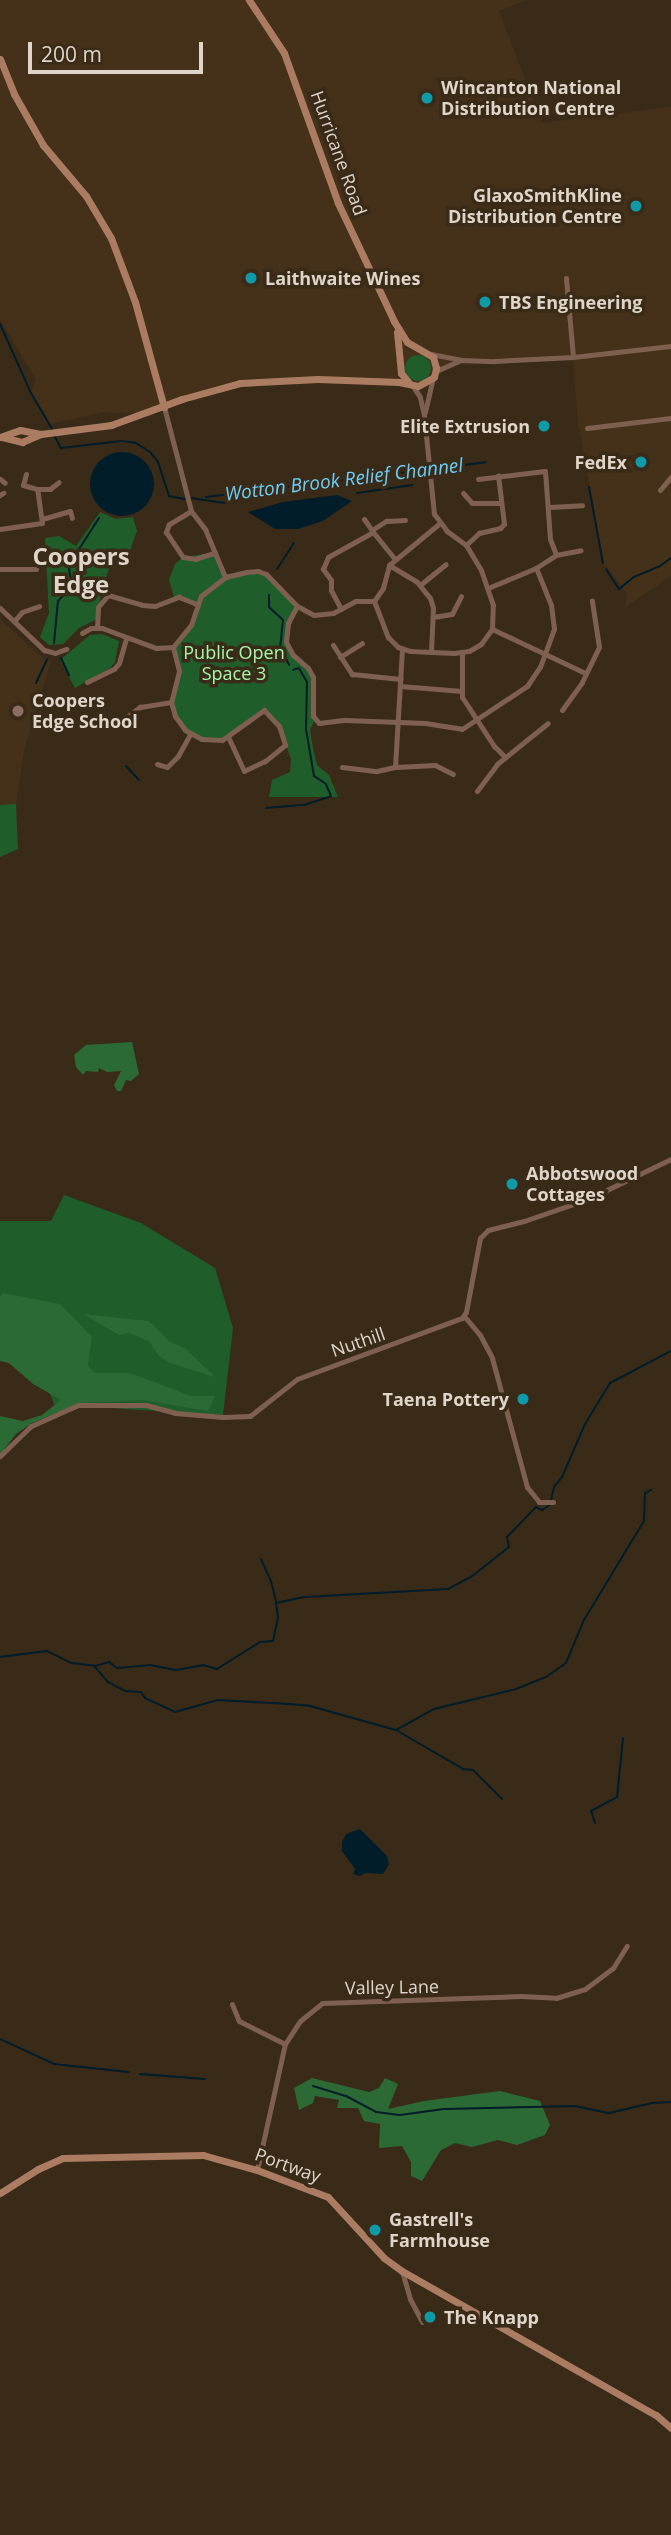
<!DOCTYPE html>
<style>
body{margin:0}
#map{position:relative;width:671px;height:2535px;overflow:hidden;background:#3a2b19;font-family:"Open Sans",sans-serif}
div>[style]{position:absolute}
.built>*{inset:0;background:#453119}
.green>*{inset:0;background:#1f5e2a}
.round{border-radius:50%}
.forest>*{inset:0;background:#2b6a35}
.water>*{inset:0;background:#001d29}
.stream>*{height:2px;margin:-1px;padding:0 1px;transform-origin:1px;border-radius:1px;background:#001d29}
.street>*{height:5px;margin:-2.5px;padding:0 2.5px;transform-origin:2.5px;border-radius:2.5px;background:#7f6050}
.secondary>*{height:7px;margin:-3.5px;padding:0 3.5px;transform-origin:3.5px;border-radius:3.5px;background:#ac7c62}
.dots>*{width:19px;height:19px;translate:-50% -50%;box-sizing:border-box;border:4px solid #3a2b19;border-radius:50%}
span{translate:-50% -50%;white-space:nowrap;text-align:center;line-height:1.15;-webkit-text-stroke:7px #3a2b19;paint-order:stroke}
.poi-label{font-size:18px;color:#dfd5ca;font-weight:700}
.left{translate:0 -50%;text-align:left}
.right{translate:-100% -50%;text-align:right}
.street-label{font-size:18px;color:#dfd5ca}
.park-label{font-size:18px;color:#a2f9aa}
.water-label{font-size:19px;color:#6ccdf6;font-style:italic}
.district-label{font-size:24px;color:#dfd5ca;font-weight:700}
.scale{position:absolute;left:28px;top:42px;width:175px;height:32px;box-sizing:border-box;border:4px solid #dfd5ca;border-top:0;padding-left:9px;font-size:21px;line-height:24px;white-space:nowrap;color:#dfd5ca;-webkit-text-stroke:5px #3a2b19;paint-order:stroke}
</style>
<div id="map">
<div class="built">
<i style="clip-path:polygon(0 0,526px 0,499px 11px,542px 123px,671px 107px,671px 576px,625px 607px,627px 594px,604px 563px,578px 423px,573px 358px,460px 365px,441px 372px,434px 384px,421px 390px,403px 385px,273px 379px,211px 391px,143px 414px,103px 412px,51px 424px,31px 393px,36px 380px,0 319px)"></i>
<i style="clip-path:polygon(0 619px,44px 659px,51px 661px,24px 751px,16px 804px,0 805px)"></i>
</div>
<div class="green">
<i class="round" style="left:405px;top:355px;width:26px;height:26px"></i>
<i style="clip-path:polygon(100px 512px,116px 519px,133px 517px,137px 531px,125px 564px,112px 560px,102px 589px,97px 619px,79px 628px,63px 644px,49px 645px,40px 637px,49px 613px,45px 538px,59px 536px,76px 546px)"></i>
<i style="clip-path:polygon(213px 553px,225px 577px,236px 573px,266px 574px,297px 606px,286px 642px,313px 677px,315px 719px,310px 730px,313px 748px,317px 765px,329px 775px,338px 797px,269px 797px,272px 780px,290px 772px,291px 759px,279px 726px,264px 711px,222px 740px,215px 740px,190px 734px,172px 708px,179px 671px,173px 647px,190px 625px,196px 604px,174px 597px,169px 580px,175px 564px,183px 557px)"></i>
<i style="clip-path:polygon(102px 634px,119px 641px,115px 662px,110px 668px,75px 688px,60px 660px,90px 635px)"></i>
<i style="clip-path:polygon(16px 804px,18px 849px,0 857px,0 805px)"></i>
<i style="clip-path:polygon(64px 1195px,141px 1223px,215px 1268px,233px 1328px,223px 1415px,78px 1406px,58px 1413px,44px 1380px,0 1318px,0 1221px,51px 1221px)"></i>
</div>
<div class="forest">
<i style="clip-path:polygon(132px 1042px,139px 1074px,131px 1081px,126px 1080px,121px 1091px,117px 1091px,114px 1085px,121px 1071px,107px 1072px,99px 1068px,98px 1072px,86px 1071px,83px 1075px,76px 1067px,74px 1055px,86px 1045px)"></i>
<i style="clip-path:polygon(3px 1293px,60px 1304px,92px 1337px,88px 1365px,94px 1373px,130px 1373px,191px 1396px,215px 1396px,208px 1411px,142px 1400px,80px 1403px,32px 1423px,16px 1434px,0 1455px,0 1416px,23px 1421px,42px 1415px,61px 1400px,33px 1384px,9px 1363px,0 1361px,0 1297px)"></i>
<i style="clip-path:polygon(83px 1314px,149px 1321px,170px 1342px,186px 1349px,215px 1377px,170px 1363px,159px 1356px,149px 1341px,129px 1333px,119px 1335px)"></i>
<i style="clip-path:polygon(312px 2078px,369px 2092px,379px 2088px,385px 2078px,398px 2084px,388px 2109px,424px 2101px,500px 2091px,540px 2101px,550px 2125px,545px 2135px,517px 2145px,498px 2140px,472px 2147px,455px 2143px,441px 2150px,422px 2181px,411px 2176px,411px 2162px,402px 2146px,379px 2148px,380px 2124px,364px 2121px,358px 2108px,337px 2108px,339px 2100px,315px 2096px,313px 2103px,299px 2110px,294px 2088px)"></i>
</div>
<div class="water">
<i class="round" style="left:90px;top:452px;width:64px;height:64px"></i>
<i style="clip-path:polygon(337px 495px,352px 501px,323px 521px,298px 529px,275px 529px,248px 512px,283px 502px)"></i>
<i style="clip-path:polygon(360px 1829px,387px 1856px,389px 1864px,383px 1874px,366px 1873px,360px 1876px,353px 1874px,355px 1869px,342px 1851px,342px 1842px,346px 1834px)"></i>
</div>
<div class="stream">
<i style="left:0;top:324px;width:76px;rotate:65.8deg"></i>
<i style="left:31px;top:393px;width:42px;rotate:59.7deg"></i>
<i style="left:54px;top:435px;width:15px;rotate:62deg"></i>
<i style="left:61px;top:448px;width:61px;rotate:-6.5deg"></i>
<i style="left:122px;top:441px;width:14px;rotate:8deg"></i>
<i style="left:136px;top:443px;width:17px;rotate:33deg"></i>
<i style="left:150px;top:452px;width:13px;rotate:51deg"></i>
<i style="left:158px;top:462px;width:36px;rotate:72deg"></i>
<i style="left:169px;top:496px;width:16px;rotate:11deg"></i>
<i style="left:589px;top:487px;width:77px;rotate:79.6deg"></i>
<i style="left:357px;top:493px;width:56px;rotate:-8.3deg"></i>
<i style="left:206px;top:497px;width:282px;rotate:-7.1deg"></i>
<i style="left:190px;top:498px;width:37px;rotate:8deg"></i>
<i style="left:277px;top:569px;width:31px;rotate:-57deg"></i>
<i style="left:606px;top:569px;width:24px;rotate:57deg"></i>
<i style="left:619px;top:589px;width:19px;rotate:-39deg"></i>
<i style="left:634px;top:577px;width:28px;rotate:-23deg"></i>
<i style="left:660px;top:566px;width:14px;rotate:-36deg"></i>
<i style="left:269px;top:595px;width:12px;rotate:90deg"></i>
<i style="left:269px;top:607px;width:19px;rotate:43deg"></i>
<i style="left:283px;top:620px;width:27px;rotate:96deg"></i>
<i style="left:280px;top:647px;width:20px;rotate:63deg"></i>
<i style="left:54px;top:643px;width:42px;rotate:-84.6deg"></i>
<i style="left:58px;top:601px;width:21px;rotate:-47deg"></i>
<i style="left:72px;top:586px;width:17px;rotate:-100deg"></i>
<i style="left:69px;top:569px;width:9px;rotate:-72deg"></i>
<i style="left:72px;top:560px;width:50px;rotate:-57.3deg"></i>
<i style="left:61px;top:658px;width:19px;rotate:65deg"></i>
<i style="left:36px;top:683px;width:26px;rotate:-65deg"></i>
<i style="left:126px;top:766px;width:19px;rotate:47deg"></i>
<i style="left:266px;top:808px;width:38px;rotate:-5deg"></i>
<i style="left:304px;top:805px;width:28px;rotate:-18deg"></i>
<i style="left:331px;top:796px;width:13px;rotate:-113deg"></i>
<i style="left:326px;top:784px;width:14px;rotate:-146deg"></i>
<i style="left:314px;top:776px;width:48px;rotate:-99.7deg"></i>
<i style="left:306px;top:729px;width:47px;rotate:-88.8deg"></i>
<i style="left:307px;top:682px;width:16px;rotate:-120deg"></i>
<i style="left:299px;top:668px;width:6px;rotate:162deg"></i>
<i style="left:551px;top:1500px;width:13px;rotate:-77deg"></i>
<i style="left:554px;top:1487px;width:13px;rotate:-51deg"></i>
<i style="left:562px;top:1477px;width:58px;rotate:-66.5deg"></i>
<i style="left:585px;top:1424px;width:48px;rotate:-58.6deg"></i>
<i style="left:610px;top:1383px;width:69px;rotate:-27.7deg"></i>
<i style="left:261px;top:1559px;width:24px;rotate:66deg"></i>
<i style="left:271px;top:1581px;width:21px;rotate:76deg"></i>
<i style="left:0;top:1657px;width:47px;rotate:-7.3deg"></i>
<i style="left:47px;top:1651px;width:28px;rotate:26deg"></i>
<i style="left:72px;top:1663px;width:23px;rotate:7deg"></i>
<i style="left:95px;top:1666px;width:15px;rotate:-16deg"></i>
<i style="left:109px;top:1662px;width:10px;rotate:37deg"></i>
<i style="left:117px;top:1668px;width:33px;rotate:-5deg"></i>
<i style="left:150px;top:1665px;width:26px;rotate:11deg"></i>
<i style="left:176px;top:1670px;width:27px;rotate:-10deg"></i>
<i style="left:203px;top:1665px;width:15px;rotate:16deg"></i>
<i style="left:217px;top:1669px;width:51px;rotate:-32.1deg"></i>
<i style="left:260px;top:1642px;width:13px;rotate:-4deg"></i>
<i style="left:273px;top:1641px;width:25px;rotate:-78deg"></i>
<i style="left:278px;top:1617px;width:14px;rotate:-98deg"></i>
<i style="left:276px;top:1603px;width:30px;rotate:-12deg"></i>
<i style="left:305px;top:1597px;width:143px;rotate:-3.2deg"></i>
<i style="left:448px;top:1589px;width:26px;rotate:-28deg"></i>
<i style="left:471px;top:1577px;width:48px;rotate:-38.3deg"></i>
<i style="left:509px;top:1547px;width:10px;rotate:-101deg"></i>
<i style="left:507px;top:1537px;width:42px;rotate:-46deg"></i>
<i style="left:536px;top:1507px;width:7px;rotate:27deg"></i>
<i style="left:542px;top:1510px;width:9px;rotate:-32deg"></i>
<i style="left:95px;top:1667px;width:20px;rotate:49deg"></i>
<i style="left:108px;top:1682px;width:19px;rotate:28deg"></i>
<i style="left:125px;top:1691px;width:16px;rotate:4deg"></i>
<i style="left:141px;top:1692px;width:7px;rotate:56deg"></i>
<i style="left:145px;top:1698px;width:33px;rotate:25deg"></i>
<i style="left:175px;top:1712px;width:45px;rotate:-15.6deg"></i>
<i style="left:218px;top:1700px;width:71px;rotate:3.2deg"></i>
<i style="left:289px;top:1704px;width:21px;rotate:5deg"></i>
<i style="left:310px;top:1706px;width:89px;rotate:15.6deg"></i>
<i style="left:396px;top:1730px;width:78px;rotate:30.2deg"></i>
<i style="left:463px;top:1769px;width:10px;rotate:6deg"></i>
<i style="left:473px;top:1770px;width:41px;rotate:45deg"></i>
<i style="left:396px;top:1730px;width:43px;rotate:-28.9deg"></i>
<i style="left:434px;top:1709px;width:84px;rotate:-13.7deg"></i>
<i style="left:516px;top:1689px;width:32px;rotate:-22deg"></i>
<i style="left:546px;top:1677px;width:24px;rotate:-35deg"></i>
<i style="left:566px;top:1663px;width:47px;rotate:-67.3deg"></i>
<i style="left:584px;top:1620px;width:116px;rotate:-58.8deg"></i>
<i style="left:644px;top:1521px;width:28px;rotate:-88deg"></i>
<i style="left:645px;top:1493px;width:7px;rotate:-27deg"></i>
<i style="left:595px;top:1823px;width:13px;rotate:-108deg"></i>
<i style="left:591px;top:1811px;width:30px;rotate:-28deg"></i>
<i style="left:617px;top:1797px;width:59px;rotate:-84.2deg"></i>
<i style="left:0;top:2039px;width:60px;rotate:24.8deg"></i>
<i style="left:54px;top:2064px;width:75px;rotate:6.1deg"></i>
<i style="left:140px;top:2074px;width:65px;rotate:4.4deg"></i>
<i style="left:313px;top:2086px;width:34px;rotate:17deg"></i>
<i style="left:346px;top:2096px;width:34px;rotate:28deg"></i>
<i style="left:376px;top:2112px;width:24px;rotate:7deg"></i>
<i style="left:400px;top:2115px;width:44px;rotate:-7.8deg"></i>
<i style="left:444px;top:2109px;width:131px;rotate:-1.3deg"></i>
<i style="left:575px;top:2106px;width:35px;rotate:12deg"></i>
<i style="left:609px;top:2113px;width:44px;rotate:-13.1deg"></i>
<i style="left:652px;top:2103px;width:19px;rotate:-3deg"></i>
</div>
<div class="street">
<i style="left:566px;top:278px;width:79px;rotate:84.9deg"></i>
<i style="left:431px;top:354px;width:31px;rotate:11deg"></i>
<i style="left:461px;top:360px;width:34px;rotate:2deg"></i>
<i style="left:495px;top:361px;width:78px;rotate:-2.9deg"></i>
<i style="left:573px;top:357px;width:99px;rotate:-6.4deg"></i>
<i style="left:436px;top:371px;width:24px;rotate:-24deg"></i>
<i style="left:164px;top:407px;width:107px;rotate:75.4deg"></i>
<i style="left:191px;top:511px;width:23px;rotate:52deg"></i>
<i style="left:205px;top:529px;width:52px;rotate:67.4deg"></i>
<i style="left:425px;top:412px;width:36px;rotate:-77deg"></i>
<i style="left:587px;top:428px;width:85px;rotate:-6.8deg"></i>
<i style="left:26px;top:474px;width:11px;rotate:105deg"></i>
<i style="left:23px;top:485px;width:15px;rotate:16deg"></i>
<i style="left:37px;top:489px;width:13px"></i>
<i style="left:50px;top:489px;width:11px;rotate:-38deg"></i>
<i style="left:0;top:479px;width:6px;rotate:39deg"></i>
<i style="left:478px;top:479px;width:67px;rotate:-6.8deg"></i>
<i style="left:545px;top:471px;width:68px;rotate:85.8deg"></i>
<i style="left:550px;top:539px;width:17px;rotate:69deg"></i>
<i style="left:660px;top:490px;width:17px;rotate:-50deg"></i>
<i style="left:463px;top:493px;width:13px;rotate:48deg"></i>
<i style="left:472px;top:503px;width:28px"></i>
<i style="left:0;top:495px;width:4px;rotate:-34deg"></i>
<i style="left:549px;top:507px;width:33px;rotate:-3deg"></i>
<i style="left:191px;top:511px;width:26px;rotate:149deg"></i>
<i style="left:169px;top:524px;width:9px;rotate:111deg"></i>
<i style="left:166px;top:532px;width:30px;rotate:56deg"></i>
<i style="left:183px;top:557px;width:12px;rotate:9deg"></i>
<i style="left:195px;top:559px;width:19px;rotate:-18deg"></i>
<i style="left:42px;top:519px;width:29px;rotate:-16deg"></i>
<i style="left:70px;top:511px;width:7px;rotate:74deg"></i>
<i style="left:364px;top:519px;width:16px;rotate:55deg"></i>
<i style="left:0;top:529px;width:42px;rotate:-8.1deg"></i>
<i style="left:42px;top:523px;width:34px;rotate:-98deg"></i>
<i style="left:372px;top:530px;width:17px;rotate:-33deg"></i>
<i style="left:386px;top:521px;width:19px;rotate:-3deg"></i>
<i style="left:466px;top:545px;width:18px;rotate:-43deg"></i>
<i style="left:479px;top:533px;width:22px;rotate:-13deg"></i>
<i style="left:500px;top:528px;width:6px;rotate:-45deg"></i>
<i style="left:504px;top:524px;width:49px;rotate:-97deg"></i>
<i style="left:389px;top:565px;width:33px;rotate:31deg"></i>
<i style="left:417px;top:582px;width:21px;rotate:51deg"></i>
<i style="left:430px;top:598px;width:10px;rotate:73deg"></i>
<i style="left:433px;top:608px;width:44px;rotate:92.6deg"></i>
<i style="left:0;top:569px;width:36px"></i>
<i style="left:420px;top:585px;width:33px;rotate:-39deg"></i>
<i style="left:488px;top:588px;width:52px;rotate:-22.6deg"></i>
<i style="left:536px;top:568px;width:24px;rotate:-33deg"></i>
<i style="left:556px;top:555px;width:25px;rotate:-11deg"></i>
<i style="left:374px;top:601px;width:39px;rotate:69deg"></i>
<i style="left:388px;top:637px;width:14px;rotate:45deg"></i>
<i style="left:398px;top:647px;width:13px;rotate:18deg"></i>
<i style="left:410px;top:651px;width:44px;rotate:2.6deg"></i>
<i style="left:454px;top:653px;width:15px;rotate:-8deg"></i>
<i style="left:469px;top:651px;width:14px;rotate:-30deg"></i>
<i style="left:481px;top:644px;width:19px;rotate:-54deg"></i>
<i style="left:492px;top:629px;width:24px;rotate:-88deg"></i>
<i style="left:493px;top:605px;width:37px;rotate:-109deg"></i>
<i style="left:481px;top:570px;width:29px;rotate:-121deg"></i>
<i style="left:466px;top:545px;width:24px;rotate:-144deg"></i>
<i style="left:447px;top:531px;width:21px;rotate:-127deg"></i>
<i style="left:434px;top:514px;width:100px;rotate:-95.8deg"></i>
<i style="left:424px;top:415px;width:18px;rotate:-103deg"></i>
<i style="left:420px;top:397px;width:14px;rotate:-124deg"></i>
<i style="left:374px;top:601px;width:16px;rotate:-55deg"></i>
<i style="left:383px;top:588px;width:24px;rotate:-75deg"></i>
<i style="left:389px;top:565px;width:66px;rotate:-39.5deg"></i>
<i style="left:297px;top:606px;width:19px;rotate:118deg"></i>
<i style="left:288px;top:623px;width:19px;rotate:96deg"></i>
<i style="left:286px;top:642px;width:15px;rotate:62deg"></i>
<i style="left:293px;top:655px;width:20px;rotate:41deg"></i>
<i style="left:308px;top:668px;width:10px;rotate:61deg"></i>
<i style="left:313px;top:677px;width:39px;rotate:90deg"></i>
<i style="left:313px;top:716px;width:9px;rotate:49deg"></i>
<i style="left:319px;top:723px;width:26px;rotate:-7deg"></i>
<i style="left:345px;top:720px;width:80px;rotate:2.1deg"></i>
<i style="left:425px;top:723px;width:37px;rotate:9deg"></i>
<i style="left:462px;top:729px;width:78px;rotate:-33.5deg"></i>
<i style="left:527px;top:686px;width:23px;rotate:-56deg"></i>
<i style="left:540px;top:667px;width:40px;rotate:-69.8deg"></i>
<i style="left:554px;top:629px;width:24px;rotate:-97deg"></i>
<i style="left:551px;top:605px;width:40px;rotate:-112deg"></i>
<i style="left:0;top:608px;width:61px;rotate:43.7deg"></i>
<i style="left:44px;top:650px;width:11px;rotate:15deg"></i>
<i style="left:55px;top:653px;width:12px;rotate:-20deg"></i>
<i style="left:341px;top:609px;width:21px;rotate:-118deg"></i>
<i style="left:331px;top:590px;width:10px;rotate:-90deg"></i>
<i style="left:331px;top:580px;width:14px;rotate:-126deg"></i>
<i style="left:323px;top:569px;width:13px;rotate:-67deg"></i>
<i style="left:328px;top:557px;width:51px;rotate:-29.1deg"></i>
<i style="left:373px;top:532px;width:35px;rotate:51deg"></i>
<i style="left:433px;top:617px;width:19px;rotate:-9deg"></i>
<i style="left:452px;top:614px;width:20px;rotate:-63deg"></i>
<i style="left:14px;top:621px;width:12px;rotate:-48deg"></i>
<i style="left:22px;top:612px;width:18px;rotate:-19deg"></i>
<i style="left:97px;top:628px;width:21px;rotate:-87deg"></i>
<i style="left:98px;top:607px;width:16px;rotate:-50deg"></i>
<i style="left:108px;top:595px;width:35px;rotate:16deg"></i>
<i style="left:142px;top:605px;width:13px;rotate:4deg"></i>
<i style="left:155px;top:606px;width:26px;rotate:-21deg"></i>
<i style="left:179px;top:597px;width:18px;rotate:22deg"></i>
<i style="left:492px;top:629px;width:103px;rotate:25.3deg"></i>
<i style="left:82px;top:633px;width:10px;rotate:-29deg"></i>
<i style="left:91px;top:628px;width:11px"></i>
<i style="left:102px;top:628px;width:58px;rotate:20.3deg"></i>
<i style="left:156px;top:648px;width:17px;rotate:-3deg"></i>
<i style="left:173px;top:647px;width:28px;rotate:-51deg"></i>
<i style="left:191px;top:625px;width:31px;rotate:-71deg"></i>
<i style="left:201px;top:596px;width:31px;rotate:-38deg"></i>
<i style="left:225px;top:577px;width:22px;rotate:-13deg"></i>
<i style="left:246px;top:572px;width:12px;rotate:-5deg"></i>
<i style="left:258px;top:571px;width:9px;rotate:21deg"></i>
<i style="left:266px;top:574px;width:45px;rotate:45.9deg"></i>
<i style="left:297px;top:606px;width:19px;rotate:28deg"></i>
<i style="left:314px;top:615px;width:19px;rotate:-6deg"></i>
<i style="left:333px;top:613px;width:26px;rotate:-28deg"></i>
<i style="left:356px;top:601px;width:18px"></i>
<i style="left:333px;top:645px;width:35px;rotate:57deg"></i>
<i style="left:352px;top:674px;width:49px;rotate:5.8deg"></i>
<i style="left:173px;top:647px;width:25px;rotate:76deg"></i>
<i style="left:179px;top:671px;width:32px;rotate:104deg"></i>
<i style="left:171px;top:702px;width:15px;rotate:74deg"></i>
<i style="left:175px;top:716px;width:17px;rotate:54deg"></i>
<i style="left:185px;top:730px;width:19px;rotate:28deg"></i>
<i style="left:202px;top:739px;width:20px;rotate:3deg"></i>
<i style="left:222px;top:740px;width:52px;rotate:-35.5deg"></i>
<i style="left:264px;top:710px;width:22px;rotate:47deg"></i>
<i style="left:279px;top:726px;width:20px;rotate:72deg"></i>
<i style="left:285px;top:745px;width:26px;rotate:141deg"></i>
<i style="left:265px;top:761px;width:23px;rotate:155deg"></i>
<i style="left:244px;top:771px;width:38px;rotate:-115deg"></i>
<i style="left:462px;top:652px;width:45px;rotate:90deg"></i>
<i style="left:462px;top:697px;width:59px;rotate:56.9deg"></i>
<i style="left:494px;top:746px;width:16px;rotate:45deg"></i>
<i style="left:340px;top:657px;width:26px;rotate:-32deg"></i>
<i style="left:87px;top:682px;width:30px;rotate:-26deg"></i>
<i style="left:114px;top:669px;width:8px;rotate:-50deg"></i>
<i style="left:119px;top:663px;width:26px;rotate:-74deg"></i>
<i style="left:400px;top:686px;width:62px;rotate:4.6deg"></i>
<i style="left:562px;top:710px;width:34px;rotate:-54deg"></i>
<i style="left:582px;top:682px;width:39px;rotate:-64deg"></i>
<i style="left:599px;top:647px;width:47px;rotate:-98.7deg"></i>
<i style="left:114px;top:727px;width:33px;rotate:-38deg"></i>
<i style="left:140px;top:707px;width:31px;rotate:-9deg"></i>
<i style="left:157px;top:764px;width:10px;rotate:17deg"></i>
<i style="left:167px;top:767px;width:16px;rotate:-45deg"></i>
<i style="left:178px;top:756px;width:25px;rotate:-61deg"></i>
<i style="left:342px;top:767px;width:35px;rotate:7deg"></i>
<i style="left:377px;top:771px;width:18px;rotate:-13deg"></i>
<i style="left:395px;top:767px;width:40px;rotate:-2.9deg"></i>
<i style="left:435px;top:765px;width:20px;rotate:27deg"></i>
<i style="left:395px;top:767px;width:118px;rotate:-86.6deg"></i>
<i style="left:477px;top:791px;width:34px;rotate:-53deg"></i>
<i style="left:497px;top:764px;width:65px;rotate:-38.8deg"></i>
<i style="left:464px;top:1316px;width:25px;rotate:50deg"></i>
<i style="left:480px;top:1335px;width:26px;rotate:62deg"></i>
<i style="left:492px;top:1358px;width:134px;rotate:74.8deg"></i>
<i style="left:527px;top:1487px;width:19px;rotate:51deg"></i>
<i style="left:539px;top:1502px;width:14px"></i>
<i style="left:0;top:1456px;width:43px;rotate:-44.1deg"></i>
<i style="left:31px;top:1426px;width:51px;rotate:-24.1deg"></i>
<i style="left:78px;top:1405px;width:68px"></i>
<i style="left:146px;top:1405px;width:30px;rotate:15deg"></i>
<i style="left:175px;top:1413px;width:48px;rotate:4.8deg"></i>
<i style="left:223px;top:1417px;width:27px;rotate:-2deg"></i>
<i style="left:250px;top:1416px;width:60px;rotate:-38.2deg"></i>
<i style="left:297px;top:1379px;width:176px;rotate:-20.3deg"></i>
<i style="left:462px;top:1318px;width:7px;rotate:-56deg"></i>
<i style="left:466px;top:1312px;width:75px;rotate:-79.3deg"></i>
<i style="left:480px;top:1238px;width:11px;rotate:-45deg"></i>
<i style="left:488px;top:1230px;width:37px;rotate:-14deg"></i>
<i style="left:524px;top:1221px;width:68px;rotate:-19deg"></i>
<i style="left:588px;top:1199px;width:92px;rotate:-25.7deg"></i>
<i style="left:232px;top:2004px;width:18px;rotate:68deg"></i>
<i style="left:239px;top:2021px;width:51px;rotate:26.6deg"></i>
<i style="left:257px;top:2170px;width:129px;rotate:-77.5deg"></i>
<i style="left:285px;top:2044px;width:27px;rotate:-57deg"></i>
<i style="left:300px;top:2021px;width:28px;rotate:-39deg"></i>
<i style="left:322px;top:2003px;width:199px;rotate:-2deg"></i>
<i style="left:521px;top:1996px;width:35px;rotate:3deg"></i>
<i style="left:556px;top:1998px;width:30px;rotate:-17deg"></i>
<i style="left:585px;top:1989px;width:35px;rotate:-37deg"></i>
<i style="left:613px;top:1968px;width:26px;rotate:-58deg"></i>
<i style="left:402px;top:2271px;width:29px;rotate:74deg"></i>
<i style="left:410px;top:2299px;width:26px;rotate:62deg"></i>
</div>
<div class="secondary">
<i style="left:0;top:59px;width:38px;rotate:68deg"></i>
<i style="left:14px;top:94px;width:59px;rotate:60.4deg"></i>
<i style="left:43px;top:145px;width:67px;rotate:49.9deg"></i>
<i style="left:86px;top:196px;width:49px;rotate:59.2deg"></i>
<i style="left:111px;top:238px;width:68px;rotate:69.4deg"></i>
<i style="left:135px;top:302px;width:109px;rotate:74.6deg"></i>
<i style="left:397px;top:332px;width:41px;rotate:84.4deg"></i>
<i style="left:401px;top:373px;width:13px;rotate:51deg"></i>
<i style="left:0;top:437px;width:21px;rotate:-19deg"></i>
<i style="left:20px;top:430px;width:21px;rotate:11deg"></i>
<i style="left:41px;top:434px;width:71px;rotate:-7.3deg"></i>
<i style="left:111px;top:425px;width:76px;rotate:-20.1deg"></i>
<i style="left:182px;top:399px;width:60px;rotate:-15.4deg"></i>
<i style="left:240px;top:383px;width:78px;rotate:-2.9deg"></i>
<i style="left:318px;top:379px;width:81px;rotate:2.1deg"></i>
<i style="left:399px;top:382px;width:19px;rotate:12deg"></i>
<i style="left:418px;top:386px;width:18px;rotate:-29deg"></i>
<i style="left:434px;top:377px;width:9px;rotate:-77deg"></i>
<i style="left:436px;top:368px;width:11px;rotate:-105deg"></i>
<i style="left:433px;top:357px;width:30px;rotate:-150deg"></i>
<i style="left:407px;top:342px;width:25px;rotate:-122deg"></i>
<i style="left:394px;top:321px;width:131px;rotate:-115.4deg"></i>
<i style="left:338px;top:203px;width:159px;rotate:-109.8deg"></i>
<i style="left:284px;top:53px;width:64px;rotate:-123.4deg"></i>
<i style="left:2px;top:437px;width:21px;rotate:14deg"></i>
<i style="left:22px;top:442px;width:21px;rotate:-23deg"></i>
<i style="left:0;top:2193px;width:45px;rotate:-32.3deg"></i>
<i style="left:38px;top:2169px;width:27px;rotate:-24deg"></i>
<i style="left:63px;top:2158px;width:140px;rotate:-1.2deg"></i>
<i style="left:203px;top:2155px;width:56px;rotate:15.5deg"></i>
<i style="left:257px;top:2170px;width:76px;rotate:20.8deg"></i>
<i style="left:328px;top:2197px;width:83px;rotate:47.4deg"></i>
<i style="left:384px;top:2258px;width:22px;rotate:36deg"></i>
<i style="left:402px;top:2271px;width:292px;rotate:29.6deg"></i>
<i style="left:656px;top:2415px;width:20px;rotate:41deg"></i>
</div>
<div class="dots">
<i style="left:427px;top:98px;background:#0f9aa8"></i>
<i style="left:636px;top:206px;background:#0f9aa8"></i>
<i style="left:251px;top:278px;background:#0f9aa8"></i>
<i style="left:485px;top:302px;background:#0f9aa8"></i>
<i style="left:544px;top:426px;background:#0f9aa8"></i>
<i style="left:641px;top:462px;background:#0f9aa8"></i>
<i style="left:18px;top:711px;background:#8d6e63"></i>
<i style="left:512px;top:1184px;background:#0f9aa8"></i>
<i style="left:523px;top:1399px;background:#0f9aa8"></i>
<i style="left:375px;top:2230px;background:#0f9aa8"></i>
<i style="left:430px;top:2317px;background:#0f9aa8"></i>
</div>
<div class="poi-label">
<span class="left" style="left:441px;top:98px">Wincanton National<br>Distribution Centre</span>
<span class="right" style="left:622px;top:206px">GlaxoSmithKline<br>Distribution Centre</span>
<span class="left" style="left:265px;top:278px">Laithwaite Wines</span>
<span class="left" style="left:499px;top:302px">TBS Engineering</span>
<span class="right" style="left:530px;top:426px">Elite Extrusion</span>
<span class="right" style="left:627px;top:462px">FedEx</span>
<span class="left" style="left:32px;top:711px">Coopers<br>Edge School</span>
<span class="left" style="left:526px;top:1184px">Abbotswood<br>Cottages</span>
<span class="right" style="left:509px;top:1399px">Taena Pottery</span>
<span class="left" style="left:389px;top:2230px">Gastrell's<br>Farmhouse</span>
<span class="left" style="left:444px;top:2317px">The Knapp</span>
</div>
<div class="street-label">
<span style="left:339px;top:153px;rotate:70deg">Hurricane Road</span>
<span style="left:358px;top:1342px;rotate:-19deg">Nuthill</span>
<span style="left:392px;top:1987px;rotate:-1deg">Valley Lane</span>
<span style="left:288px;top:2165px;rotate:20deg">Portway</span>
</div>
<div class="park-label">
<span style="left:234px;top:663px">Public Open<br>Space 3</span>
</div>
<div class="water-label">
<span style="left:344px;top:480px;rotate:-7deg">Wotton Brook Relief Channel</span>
</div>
<div class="district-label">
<span style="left:81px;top:570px">Coopers<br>Edge</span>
</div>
<div class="scale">200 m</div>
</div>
